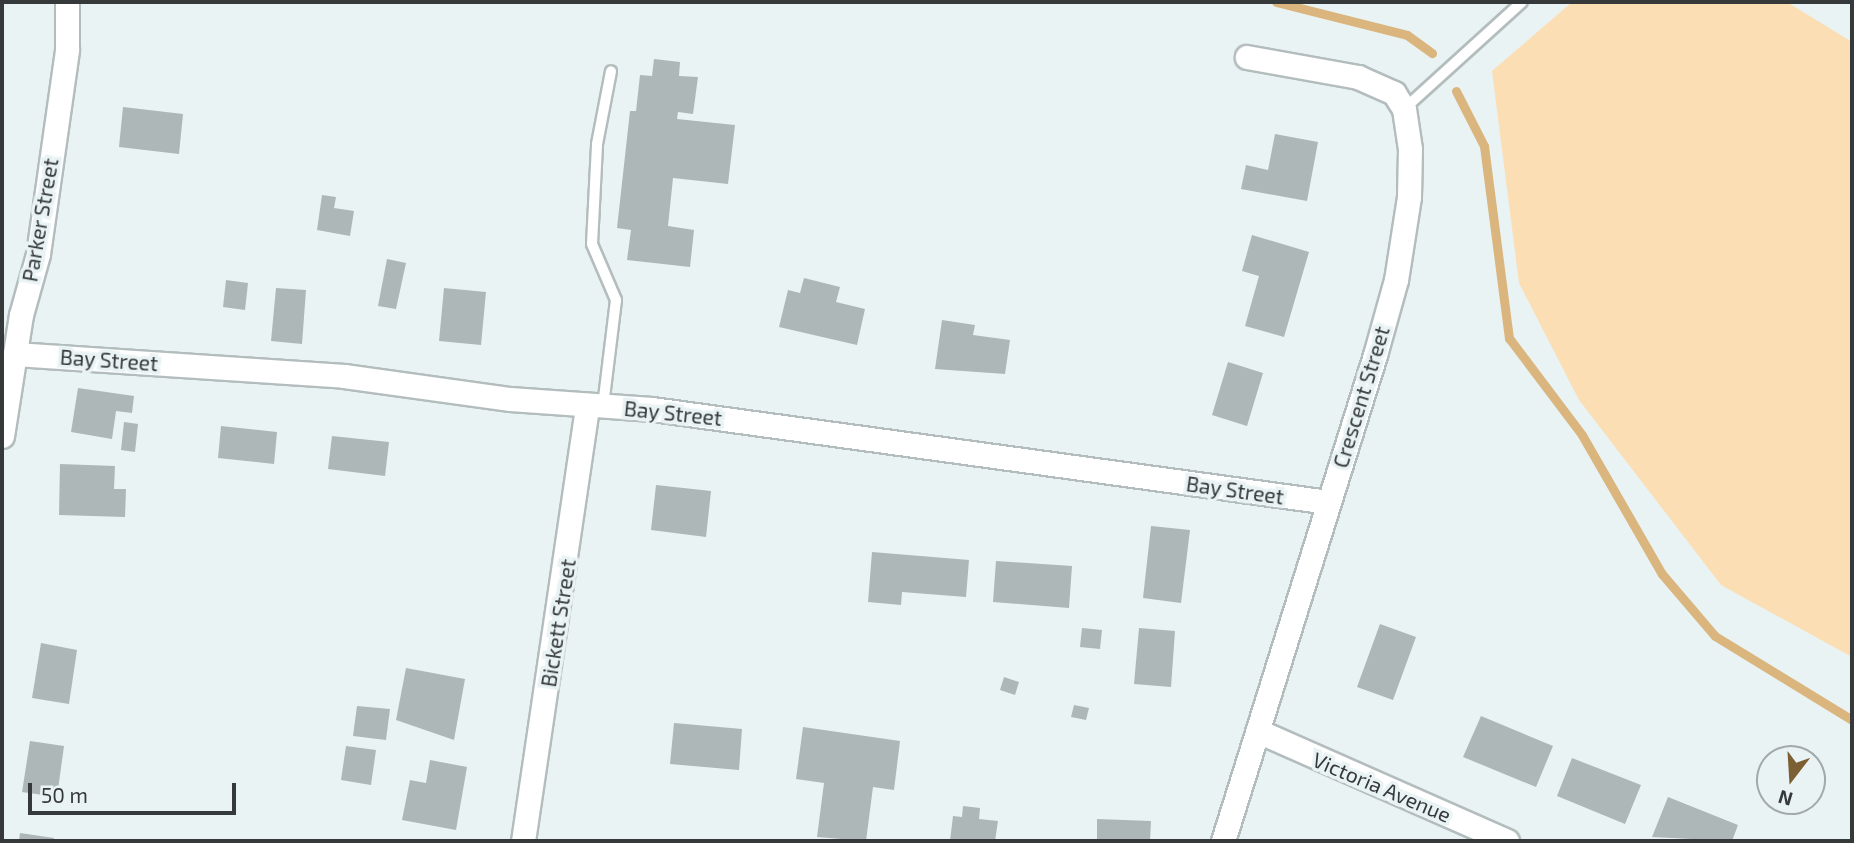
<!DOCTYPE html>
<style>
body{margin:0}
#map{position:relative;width:1854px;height:843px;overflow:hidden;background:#e9f3f3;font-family:"Exo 2",sans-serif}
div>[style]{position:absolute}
.green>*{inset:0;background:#fbdeb4}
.stream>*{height:9px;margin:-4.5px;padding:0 4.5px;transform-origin:4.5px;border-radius:4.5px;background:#dab57e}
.building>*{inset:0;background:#adb7b7}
.roads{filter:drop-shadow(2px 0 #b4bdbd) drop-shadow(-2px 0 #b4bdbd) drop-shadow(0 2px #b4bdbd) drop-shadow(0 -2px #b4bdbd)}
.lane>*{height:10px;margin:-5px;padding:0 5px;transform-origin:5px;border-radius:5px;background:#fff}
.street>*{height:23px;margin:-11.5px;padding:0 11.5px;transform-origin:11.5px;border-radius:11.5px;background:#fff}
span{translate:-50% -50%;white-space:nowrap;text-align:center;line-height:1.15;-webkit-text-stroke:7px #e9f3f3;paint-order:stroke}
.street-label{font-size:21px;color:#363939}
.frame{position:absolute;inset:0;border:4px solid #363939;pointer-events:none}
.north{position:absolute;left:1756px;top:745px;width:70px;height:70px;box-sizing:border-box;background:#e9f3f3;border:2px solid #a1a9a9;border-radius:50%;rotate:197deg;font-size:19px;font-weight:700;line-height:28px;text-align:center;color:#363939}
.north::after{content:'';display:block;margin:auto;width:24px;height:32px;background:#7c6033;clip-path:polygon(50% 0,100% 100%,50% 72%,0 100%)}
.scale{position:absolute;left:28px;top:783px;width:208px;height:32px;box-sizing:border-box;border:4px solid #363939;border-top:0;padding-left:9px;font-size:21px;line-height:24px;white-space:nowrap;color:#363939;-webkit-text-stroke:5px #e9f3f3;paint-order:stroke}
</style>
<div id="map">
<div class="green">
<i style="clip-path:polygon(1572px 2px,1787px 2px,1852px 42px,1852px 657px,1721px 585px,1579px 400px,1519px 283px,1492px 71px)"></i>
</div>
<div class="stream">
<i style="left:1276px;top:2px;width:135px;rotate:14.1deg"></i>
<i style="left:1407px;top:35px;width:31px;rotate:36deg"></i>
<i style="left:1456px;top:91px;width:62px;rotate:63deg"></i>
<i style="left:1484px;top:146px;width:194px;rotate:82.6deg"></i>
<i style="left:1509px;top:338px;width:121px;rotate:53deg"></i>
<i style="left:1582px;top:435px;width:160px;rotate:60.1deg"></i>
<i style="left:1662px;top:574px;width:82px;rotate:49.5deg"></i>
<i style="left:1715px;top:636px;width:161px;rotate:31.5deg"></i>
</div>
<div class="building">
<i style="clip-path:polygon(654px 59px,680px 62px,679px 76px,698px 77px,693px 114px,678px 112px,677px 119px,735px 125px,728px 184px,673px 178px,668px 226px,694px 230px,690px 267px,627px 260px,631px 230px,617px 228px,630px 111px,636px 111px,640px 75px,652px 76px)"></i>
<i style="clip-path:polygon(123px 107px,183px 114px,179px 154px,119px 147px)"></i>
<i style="clip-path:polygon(1275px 134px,1318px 142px,1307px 201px,1241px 189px,1246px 165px,1268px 170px)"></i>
<i style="clip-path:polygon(322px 195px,336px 197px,334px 208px,354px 211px,350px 236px,317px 230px)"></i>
<i style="clip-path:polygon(1252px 235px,1309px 252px,1284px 337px,1245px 326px,1259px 276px,1242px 271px)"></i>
<i style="clip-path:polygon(387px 259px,406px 263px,396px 309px,378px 306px)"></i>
<i style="clip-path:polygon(804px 278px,840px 287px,836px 302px,865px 309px,857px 345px,779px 327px,788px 290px,800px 293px)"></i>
<i style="clip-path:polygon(226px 280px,248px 283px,245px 310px,223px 307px)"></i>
<i style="clip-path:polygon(276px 288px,306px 290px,302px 344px,271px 341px)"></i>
<i style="clip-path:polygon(444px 288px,486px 292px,481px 345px,439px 341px)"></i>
<i style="clip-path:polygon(942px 320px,975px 325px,973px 335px,1010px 340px,1005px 374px,935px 369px)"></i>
<i style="clip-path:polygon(1228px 362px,1263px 373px,1247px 426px,1212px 415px)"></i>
<i style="clip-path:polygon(78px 388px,134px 396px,132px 413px,116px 411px,112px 439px,71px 432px)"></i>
<i style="clip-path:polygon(124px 422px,138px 424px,135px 452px,121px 450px)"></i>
<i style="clip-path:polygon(221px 426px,277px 432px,274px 464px,218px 458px)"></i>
<i style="clip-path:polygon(332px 436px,389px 442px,385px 476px,328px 469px)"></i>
<i style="clip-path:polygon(60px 464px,115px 466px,114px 489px,126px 489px,125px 517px,59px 515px)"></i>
<i style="clip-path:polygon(656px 485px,711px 491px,706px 537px,651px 530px)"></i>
<i style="clip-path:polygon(1151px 526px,1190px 530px,1181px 603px,1143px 598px)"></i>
<i style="clip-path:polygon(872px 552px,969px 560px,966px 597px,902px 592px,901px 605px,868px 602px)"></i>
<i style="clip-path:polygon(996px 561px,1072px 566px,1069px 608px,993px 602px)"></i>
<i style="clip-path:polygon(1380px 624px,1416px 637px,1393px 700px,1357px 687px)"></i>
<i style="clip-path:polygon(1082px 628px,1102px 630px,1100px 649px,1080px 647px)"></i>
<i style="clip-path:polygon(1139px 628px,1175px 631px,1171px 687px,1134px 684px)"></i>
<i style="clip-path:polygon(41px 643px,77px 650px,69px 704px,32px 698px)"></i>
<i style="clip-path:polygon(406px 668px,465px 679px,454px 740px,396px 720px)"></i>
<i style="clip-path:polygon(1004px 677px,1019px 682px,1015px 695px,1000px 690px)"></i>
<i style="clip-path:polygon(1074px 705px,1089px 708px,1086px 720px,1071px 717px)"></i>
<i style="clip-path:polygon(357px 706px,390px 709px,386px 740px,353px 736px)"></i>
<i style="clip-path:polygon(1481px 716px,1553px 746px,1536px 787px,1463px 757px)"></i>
<i style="clip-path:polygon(674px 723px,742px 729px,739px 770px,670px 764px)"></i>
<i style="clip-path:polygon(803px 727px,900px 741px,894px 790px,873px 787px,866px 841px,817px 837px,824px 783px,796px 779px)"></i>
<i style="clip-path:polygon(30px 741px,64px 746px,57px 797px,22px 792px)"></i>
<i style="clip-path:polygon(346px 746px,376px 750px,371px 785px,341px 780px)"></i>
<i style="clip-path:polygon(1572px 758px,1641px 785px,1625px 824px,1557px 796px)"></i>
<i style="clip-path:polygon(430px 760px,467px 767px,456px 830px,402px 820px,410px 780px,426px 783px)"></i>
<i style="clip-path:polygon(1668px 797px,1738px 825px,1732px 841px,1652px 837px)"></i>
<i style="clip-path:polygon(963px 806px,980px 808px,979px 819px,998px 821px,995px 841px,950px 841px,953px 816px,962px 817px)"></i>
<i style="clip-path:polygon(1097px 819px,1151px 821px,1150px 841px,1097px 841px)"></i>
<i style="clip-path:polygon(20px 833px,54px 838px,54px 841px,19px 841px)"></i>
</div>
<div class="roads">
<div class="lane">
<i style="left:1404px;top:109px;width:159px;rotate:-42.2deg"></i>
<i style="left:603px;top:406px;width:107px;rotate:-83deg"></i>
<i style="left:616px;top:300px;width:61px;rotate:-113.2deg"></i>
<i style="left:592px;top:244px;width:100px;rotate:-87.1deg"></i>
<i style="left:597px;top:144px;width:74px;rotate:-79.1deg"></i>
</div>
<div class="street">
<i style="left:15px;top:354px;width:330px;rotate:3.8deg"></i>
<i style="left:344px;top:376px;width:168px;rotate:7.9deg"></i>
<i style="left:510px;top:399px;width:142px;rotate:4deg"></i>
<i style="left:652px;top:409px;width:682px;rotate:7.83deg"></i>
<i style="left:2px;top:436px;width:122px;rotate:-81.1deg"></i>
<i style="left:21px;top:315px;width:63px;rotate:-74.4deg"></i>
<i style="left:38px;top:254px;width:207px;rotate:-81.9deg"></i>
<i style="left:67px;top:49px;width:47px;rotate:-90deg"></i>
<i style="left:1258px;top:731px;width:272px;rotate:23.8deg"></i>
<i style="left:523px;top:841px;width:441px;rotate:-81.6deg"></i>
<i style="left:1223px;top:841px;width:509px;rotate:-72.63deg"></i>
<i style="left:1375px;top:355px;width:78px;rotate:-74.4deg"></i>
<i style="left:1396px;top:280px;width:84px;rotate:-81.1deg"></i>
<i style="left:1409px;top:197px;width:48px;rotate:-88.8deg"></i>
<i style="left:1410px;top:149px;width:40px;rotate:-98.5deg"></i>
<i style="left:1404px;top:109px;width:19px;rotate:-122deg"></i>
<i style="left:1394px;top:93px;width:39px;rotate:-156deg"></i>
<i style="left:1358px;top:77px;width:113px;rotate:-169.8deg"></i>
</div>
</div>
<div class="street-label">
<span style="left:40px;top:220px;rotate:-80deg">Parker Street</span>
<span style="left:109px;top:360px;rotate:4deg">Bay Street</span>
<span style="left:1361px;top:397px;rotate:-73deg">Crescent Street</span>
<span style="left:673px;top:413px;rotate:6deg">Bay Street</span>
<span style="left:1235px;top:490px;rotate:8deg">Bay Street</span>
<span style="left:558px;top:623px;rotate:-81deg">Bickett Street</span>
<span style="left:1382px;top:787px;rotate:23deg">Victoria Avenue</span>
</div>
<div class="frame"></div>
<div class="north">N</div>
<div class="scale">50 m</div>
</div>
